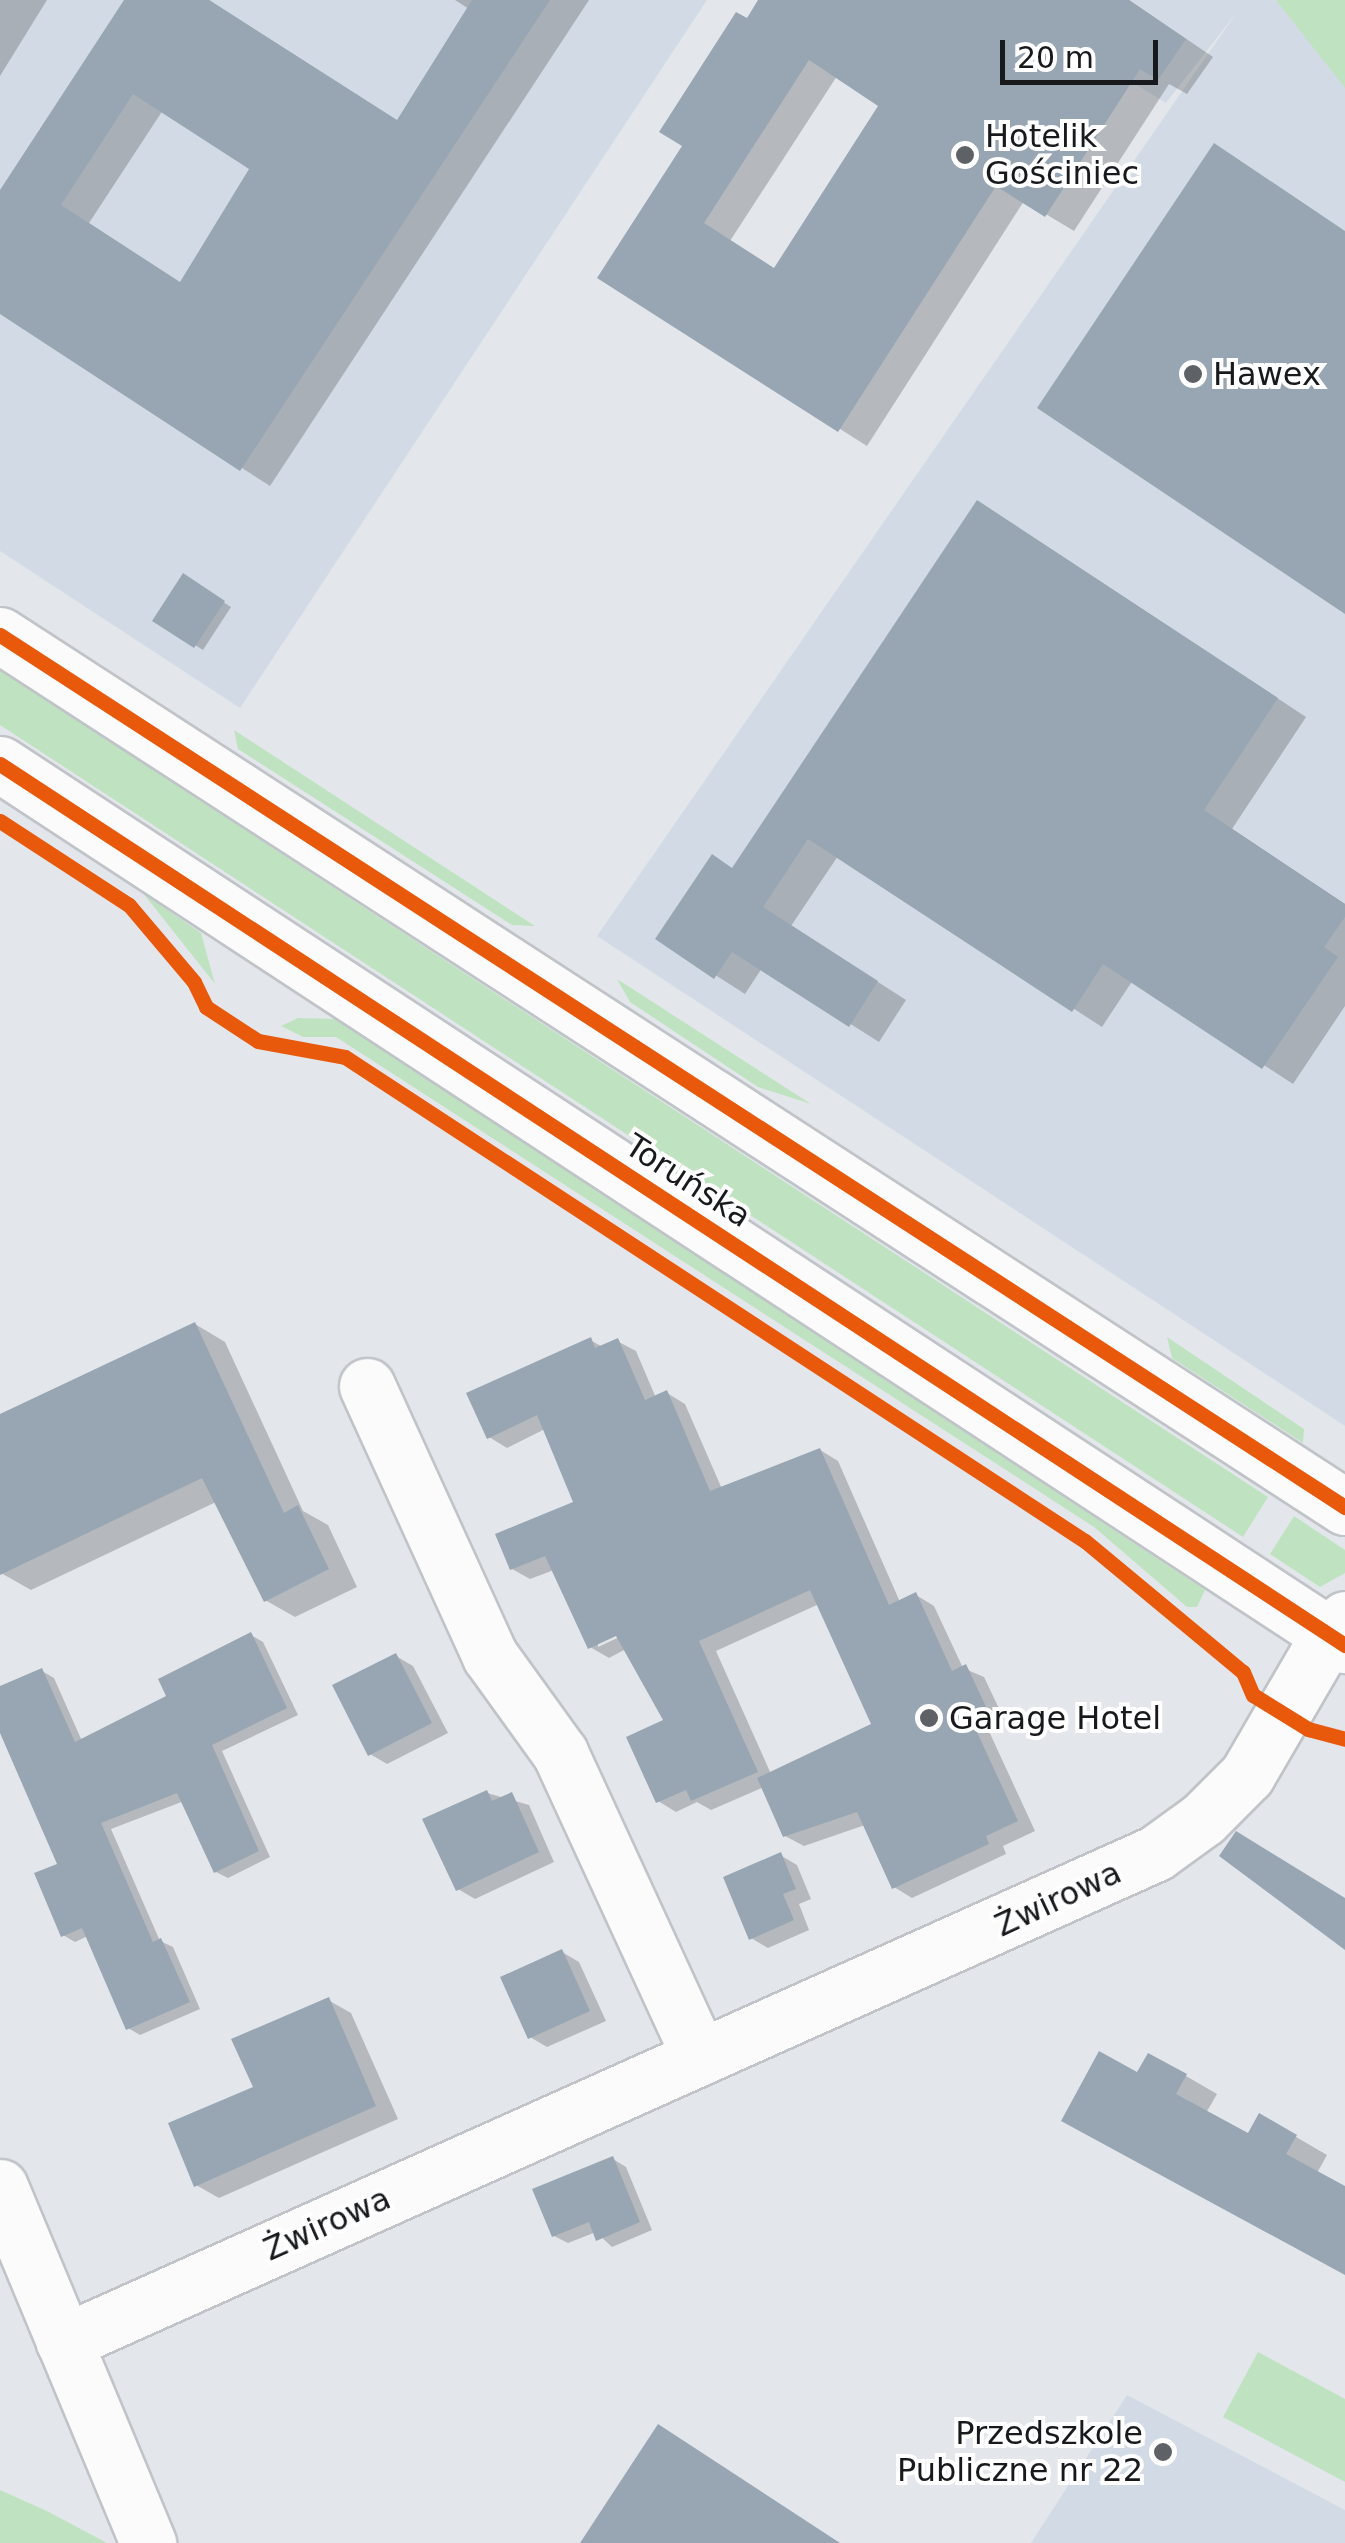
<!DOCTYPE html>
<meta charset="utf-8">
<style>
body{margin:0}
#map{position:relative;width:1345px;height:2543px;overflow:hidden;background:#e3e7ec;font-family:"DejaVu Sans",sans-serif}
div>[style]{position:absolute}
.built>*{inset:0;background:#d2dbe5}
.green>*{inset:0;background:#bfe3c1}
.shadow>*{inset:0;background:#0003}
.building>*{inset:0;background:#98a6b3}
.roads{filter:drop-shadow(2px 0 #c0c4c8) drop-shadow(-2px 0 #c0c4c8) drop-shadow(0 2px #c0c4c8) drop-shadow(0 -2px #c0c4c8)}
.street>*{height:55px;margin:-27.5px;padding:0 27.5px;transform-origin:27.5px;border-radius:27.5px;background:#fbfbfc}
.primary>*{height:55px;margin:-27.5px;padding:0 27.5px;transform-origin:27.5px;border-radius:27.5px;background:#fbfbfc}
.cycleway>*{height:15px;margin:-7.5px;padding:0 7.5px;transform-origin:7.5px;border-radius:7.5px;background:#e8590c}
.dots>*{width:28px;height:28px;translate:-50% -50%;box-sizing:border-box;border:5px solid #fff;border-radius:50%}
span{translate:-50% -50%;white-space:nowrap;text-align:center;line-height:1.15;-webkit-text-stroke:8px #fff;paint-order:stroke}
.poi-label{font-size:32px;color:#17191c}
.left{translate:0 -50%;text-align:left}
.right{translate:-100% -50%;text-align:right}
.street-label{font-size:32px;color:#17191c}
.scale{position:absolute;left:1000px;top:40px;width:158px;height:45px;box-sizing:border-box;border:5px solid #17191c;border-top:0;padding-left:12px;font-size:30px;line-height:35px;white-space:nowrap;color:#17191c;-webkit-text-stroke:8px #fff;paint-order:stroke}
</style>
<div id="map">
<div class="built">
<i style="clip-path:polygon(0 0,707px 0,240px 708px,0 551px)"></i>
<i style="clip-path:polygon(998px 0,1276px 0,1345px 81px,1345px 1426px,597px 936px,1237px 12px,1166px 103px)"></i>
<i style="clip-path:polygon(1127px 2395px,1345px 2510px,1345px 2543px,1031px 2543px)"></i>
</div>
<div class="green">
<i style="clip-path:polygon(1276px 0,1345px 0,1345px 88px)"></i>
<i style="clip-path:polygon(0 670px,1268px 1497px,1243px 1537px,0 725px)"></i>
<i style="clip-path:polygon(234px 730px,535px 926px,512px 925px,238px 749px)"></i>
<i style="clip-path:polygon(143px 893px,201px 933px,215px 984px)"></i>
<i style="clip-path:polygon(617px 979px,811px 1104px,758px 1087px,630px 1002px)"></i>
<i style="clip-path:polygon(298px 1018px,337px 1019px,1205px 1590px,1197px 1607px,1187px 1607px,1094px 1527px,336px 1037px,303px 1037px,281px 1026px)"></i>
<i style="clip-path:polygon(1167px 1337px,1304px 1429px,1303px 1443px,1172px 1358px)"></i>
<i style="clip-path:polygon(1294px 1516px,1345px 1550px,1345px 1573px,1320px 1587px,1270px 1554px)"></i>
<i style="clip-path:polygon(1258px 2352px,1345px 2399px,1345px 2482px,1223px 2417px)"></i>
<i style="clip-path:polygon(0 2490px,47px 2511px,107px 2543px,0 2543px)"></i>
</div>
<div class="shadow">
<i style="clip-path:polygon(0 0,47px 0,0 76px)"></i>
<i style="clip-path:polygon(evenodd,127px 0,209px 0,399px 122px,469px 9px,455px 0,589px 0,270px 486px,0 311px,0 194px,127px 0,163px 110px,252px 168px,182px 284px,89px 223px,163px 110px)"></i>
<i style="clip-path:polygon(evenodd,761px 0,1129px 0,1213px 57px,1187px 94px,1169px 84px,1074px 231px,1024px 201px,867px 446px,600px 277px,685px 146px,761px 0,837px 76px,882px 105px,775px 270px,730px 241px,837px 76px)"></i>
<i style="clip-path:polygon(1007px 520px,1306px 717px,1232px 829px,1345px 904px,1345px 1006px,1293px 1084px,1133px 980px,1102px 1027px,838px 856px,791px 926px,906px 1000px,879px 1042px,762px 968px,745px 994px,659px 939px,734px 869px)"></i>
<i style="clip-path:polygon(183px 576px,231px 607px,203px 650px,155px 620px)"></i>
<i style="clip-path:polygon(195px 1324px,225px 1342px,303px 1511px,328px 1525px,357px 1587px,295px 1617px,265px 1600px,216px 1502px,31px 1590px,1px 1573px,0 1417px)"></i>
<i style="clip-path:polygon(evenodd,590px 1340px,603px 1347px,617px 1341px,636px 1351px,656px 1398px,667px 1393px,685px 1404px,722px 1489px,820px 1450px,838px 1461px,900px 1602px,916px 1595px,934px 1606px,963px 1668px,984px 1677px,1004px 1719px,987px 1727px,1035px 1831px,1003px 1846px,1006px 1854px,912px 1898px,894px 1887px,865px 1825px,804px 1846px,785px 1836px,764px 1787px,711px 1810px,697px 1802px,676px 1812px,658px 1801px,666px 1722px,626px 1649px,609px 1658px,590px 1647px,554px 1570px,530px 1579px,512px 1569px,576px 1504px,545px 1429px,507px 1448px,489px 1437px,590px 1340px,819px 1604px,875px 1725px,771px 1774px,716px 1651px,819px 1604px,590px 1340px,626px 1628px,628px 1633px,598px 1647px,598px 1642px,626px 1628px)"></i>
<i style="clip-path:polygon(251px 1635px,263px 1642px,298px 1715px,222px 1751px,270px 1857px,228px 1878px,216px 1872px,184px 1801px,111px 1829px,160px 1941px,173px 1947px,200px 2009px,140px 2035px,128px 2028px,88px 1936px,75px 1942px,63px 1935px,60px 1865px,0 1728px,0 1689px,42px 1671px,54px 1678px,82px 1741px,170px 1698px)"></i>
<i style="clip-path:polygon(396px 1656px,413px 1666px,448px 1733px,387px 1764px,370px 1754px)"></i>
<i style="clip-path:polygon(487px 1793px,529px 1805px,554px 1862px,475px 1899px,458px 1889px)"></i>
<i style="clip-path:polygon(780px 1855px,797px 1865px,811px 1899px,799px 1904px,809px 1930px,768px 1948px,751px 1938px)"></i>
<i style="clip-path:polygon(562px 1952px,579px 1962px,606px 2021px,547px 2047px,530px 2037px)"></i>
<i style="clip-path:polygon(328px 2000px,351px 2013px,398px 2119px,219px 2198px,196px 2185px,256px 2088px)"></i>
<i style="clip-path:polygon(1138px 2075px,1186px 2076px,1217px 2094px,1206px 2113px,1249px 2136px,1260px 2116px,1327px 2155px,1317px 2173px,1345px 2189px,1345px 2273px)"></i>
<i style="clip-path:polygon(613px 2159px,626px 2167px,652px 2230px,612px 2247px,596px 2232px,568px 2243px,554px 2236px)"></i>
</div>
<div class="building">
<i style="clip-path:polygon(evenodd,124px 0,209px 0,397px 120px,472px 0,550px 0,240px 471px,0 314px,0 190px,124px 0,133px 94px,249px 169px,180px 282px,61px 205px,133px 94px)"></i>
<i style="clip-path:polygon(evenodd,758px 0,1129px 0,1186px 39px,1158px 80px,1140px 69px,1045px 217px,996px 186px,838px 432px,597px 278px,682px 146px,659px 132px,736px 12px,747px 18px,758px 0,809px 60px,878px 106px,774px 268px,704px 223px,809px 60px)"></i>
<i style="clip-path:polygon(1214px 143px,1345px 231px,1345px 614px,1037px 408px)"></i>
<i style="clip-path:polygon(977px 500px,1278px 698px,1204px 810px,1345px 904px,1345px 917px,1324px 947px,1338px 957px,1262px 1069px,1103px 964px,1072px 1012px,808px 839px,763px 907px,878px 981px,849px 1027px,732px 952px,714px 979px,655px 939px,712px 854px,732px 868px)"></i>
<i style="clip-path:polygon(183px 573px,225px 601px,194px 648px,152px 621px)"></i>
<i style="clip-path:polygon(195px 1322px,284px 1513px,298px 1505px,329px 1569px,264px 1602px,202px 1478px,0 1575px,0 1414px)"></i>
<i style="clip-path:polygon(591px 1337px,595px 1348px,618px 1338px,645px 1400px,667px 1390px,710px 1491px,820px 1448px,889px 1605px,916px 1592px,952px 1671px,966px 1664px,987px 1709px,970px 1717px,1018px 1821px,986px 1836px,989px 1844px,892px 1889px,857px 1812px,783px 1837px,757px 1778px,871px 1724px,810px 1590px,699px 1641px,758px 1772px,691px 1801px,686px 1790px,656px 1803px,626px 1737px,663px 1720px,616px 1636px,588px 1649px,545px 1556px,510px 1570px,495px 1534px,573px 1502px,537px 1415px,487px 1439px,466px 1393px)"></i>
<i style="clip-path:polygon(251px 1632px,287px 1708px,212px 1745px,259px 1851px,214px 1873px,177px 1793px,101px 1823px,153px 1942px,161px 1938px,190px 2002px,126px 2030px,82px 1928px,61px 1937px,34px 1873px,57px 1864px,0 1733px,0 1686px,42px 1668px,75px 1742px,166px 1696px,158px 1679px)"></i>
<i style="clip-path:polygon(396px 1653px,432px 1723px,368px 1756px,332px 1685px)"></i>
<i style="clip-path:polygon(487px 1790px,492px 1801px,512px 1792px,539px 1852px,456px 1891px,422px 1819px)"></i>
<i style="clip-path:polygon(1236px 1831px,1345px 1898px,1345px 1950px,1219px 1856px)"></i>
<i style="clip-path:polygon(781px 1852px,796px 1889px,783px 1894px,794px 1920px,749px 1940px,723px 1877px)"></i>
<i style="clip-path:polygon(562px 1949px,590px 2011px,528px 2039px,500px 1977px)"></i>
<i style="clip-path:polygon(329px 1997px,376px 2106px,194px 2187px,168px 2123px,253px 2087px,231px 2039px)"></i>
<i style="clip-path:polygon(1099px 2051px,1137px 2072px,1148px 2053px,1187px 2074px,1176px 2094px,1248px 2133px,1259px 2113px,1297px 2135px,1286px 2154px,1345px 2186px,1345px 2275px,1061px 2121px)"></i>
<i style="clip-path:polygon(613px 2156px,640px 2222px,596px 2241px,589px 2222px,552px 2237px,532px 2189px)"></i>
<i style="clip-path:polygon(658px 2424px,840px 2543px,580px 2543px)"></i>
</div>
<div class="roads">
<div class="street">
<i style="left:367px;top:1386px;width:297px;rotate:65.5deg"></i>
<i style="left:490px;top:1656px;width:120px;rotate:54.2deg"></i>
<i style="left:560px;top:1753px;width:335px;rotate:65.3deg"></i>
<i style="left:0;top:2187px;width:386px;rotate:67.4deg"></i>
<i style="left:64px;top:2342px;width:1196px;rotate:-24.12deg"></i>
<i style="left:1156px;top:1853px;width:58px;rotate:-35.9deg"></i>
<i style="left:1203px;top:1819px;width:62px;rotate:-45deg"></i>
<i style="left:1247px;top:1775px;width:163px;rotate:-59.8deg"></i>
<i style="left:1329px;top:1634px;width:22px;rotate:-43deg"></i>
</div>
<div class="primary">
<i style="left:0;top:635px;width:1603px;rotate:32.96deg"></i>
<i style="left:0;top:764px;width:1608px;rotate:33.23deg"></i>
</div>
</div>
<div class="cycleway">
<i style="left:0;top:635px;width:1603px;rotate:32.96deg"></i>
<i style="left:0;top:764px;width:1608px;rotate:33.23deg"></i>
<i style="left:0;top:821px;width:154px;rotate:33.1deg"></i>
<i style="left:129px;top:905px;width:101px;rotate:49.8deg"></i>
<i style="left:194px;top:982px;width:28px;rotate:64deg"></i>
<i style="left:206px;top:1007px;width:62px;rotate:33.2deg"></i>
<i style="left:258px;top:1041px;width:88px;rotate:10.4deg"></i>
<i style="left:345px;top:1057px;width:884px;rotate:33.19deg"></i>
<i style="left:1085px;top:1541px;width:205px;rotate:39.7deg"></i>
<i style="left:1243px;top:1672px;width:25px;rotate:67deg"></i>
<i style="left:1253px;top:1695px;width:65px;rotate:31.7deg"></i>
<i style="left:1308px;top:1729px;width:38px;rotate:15deg"></i>
</div>
<div class="dots">
<i style="left:965px;top:155px;background:#5e6165"></i>
<i style="left:1193px;top:374px;background:#5e6165"></i>
<i style="left:929px;top:1718px;background:#5e6165"></i>
<i style="left:1163px;top:2452px;background:#5e6165"></i>
</div>
<div class="poi-label">
<span class="left" style="left:985px;top:155px">Hotelik<br>Gościniec</span>
<span class="left" style="left:1213px;top:374px">Hawex</span>
<span class="left" style="left:949px;top:1718px">Garage Hotel</span>
<span class="right" style="left:1143px;top:2452px">Przedszkole<br>Publiczne nr 22</span>
</div>
<div class="street-label">
<span style="left:688px;top:1181px;rotate:33deg">Toruńska</span>
<span style="left:1058px;top:1899px;rotate:-25deg">Żwirowa</span>
<span style="left:327px;top:2224px;rotate:-24deg">Żwirowa</span>
</div>
<div class="scale">20 m</div>
</div>
